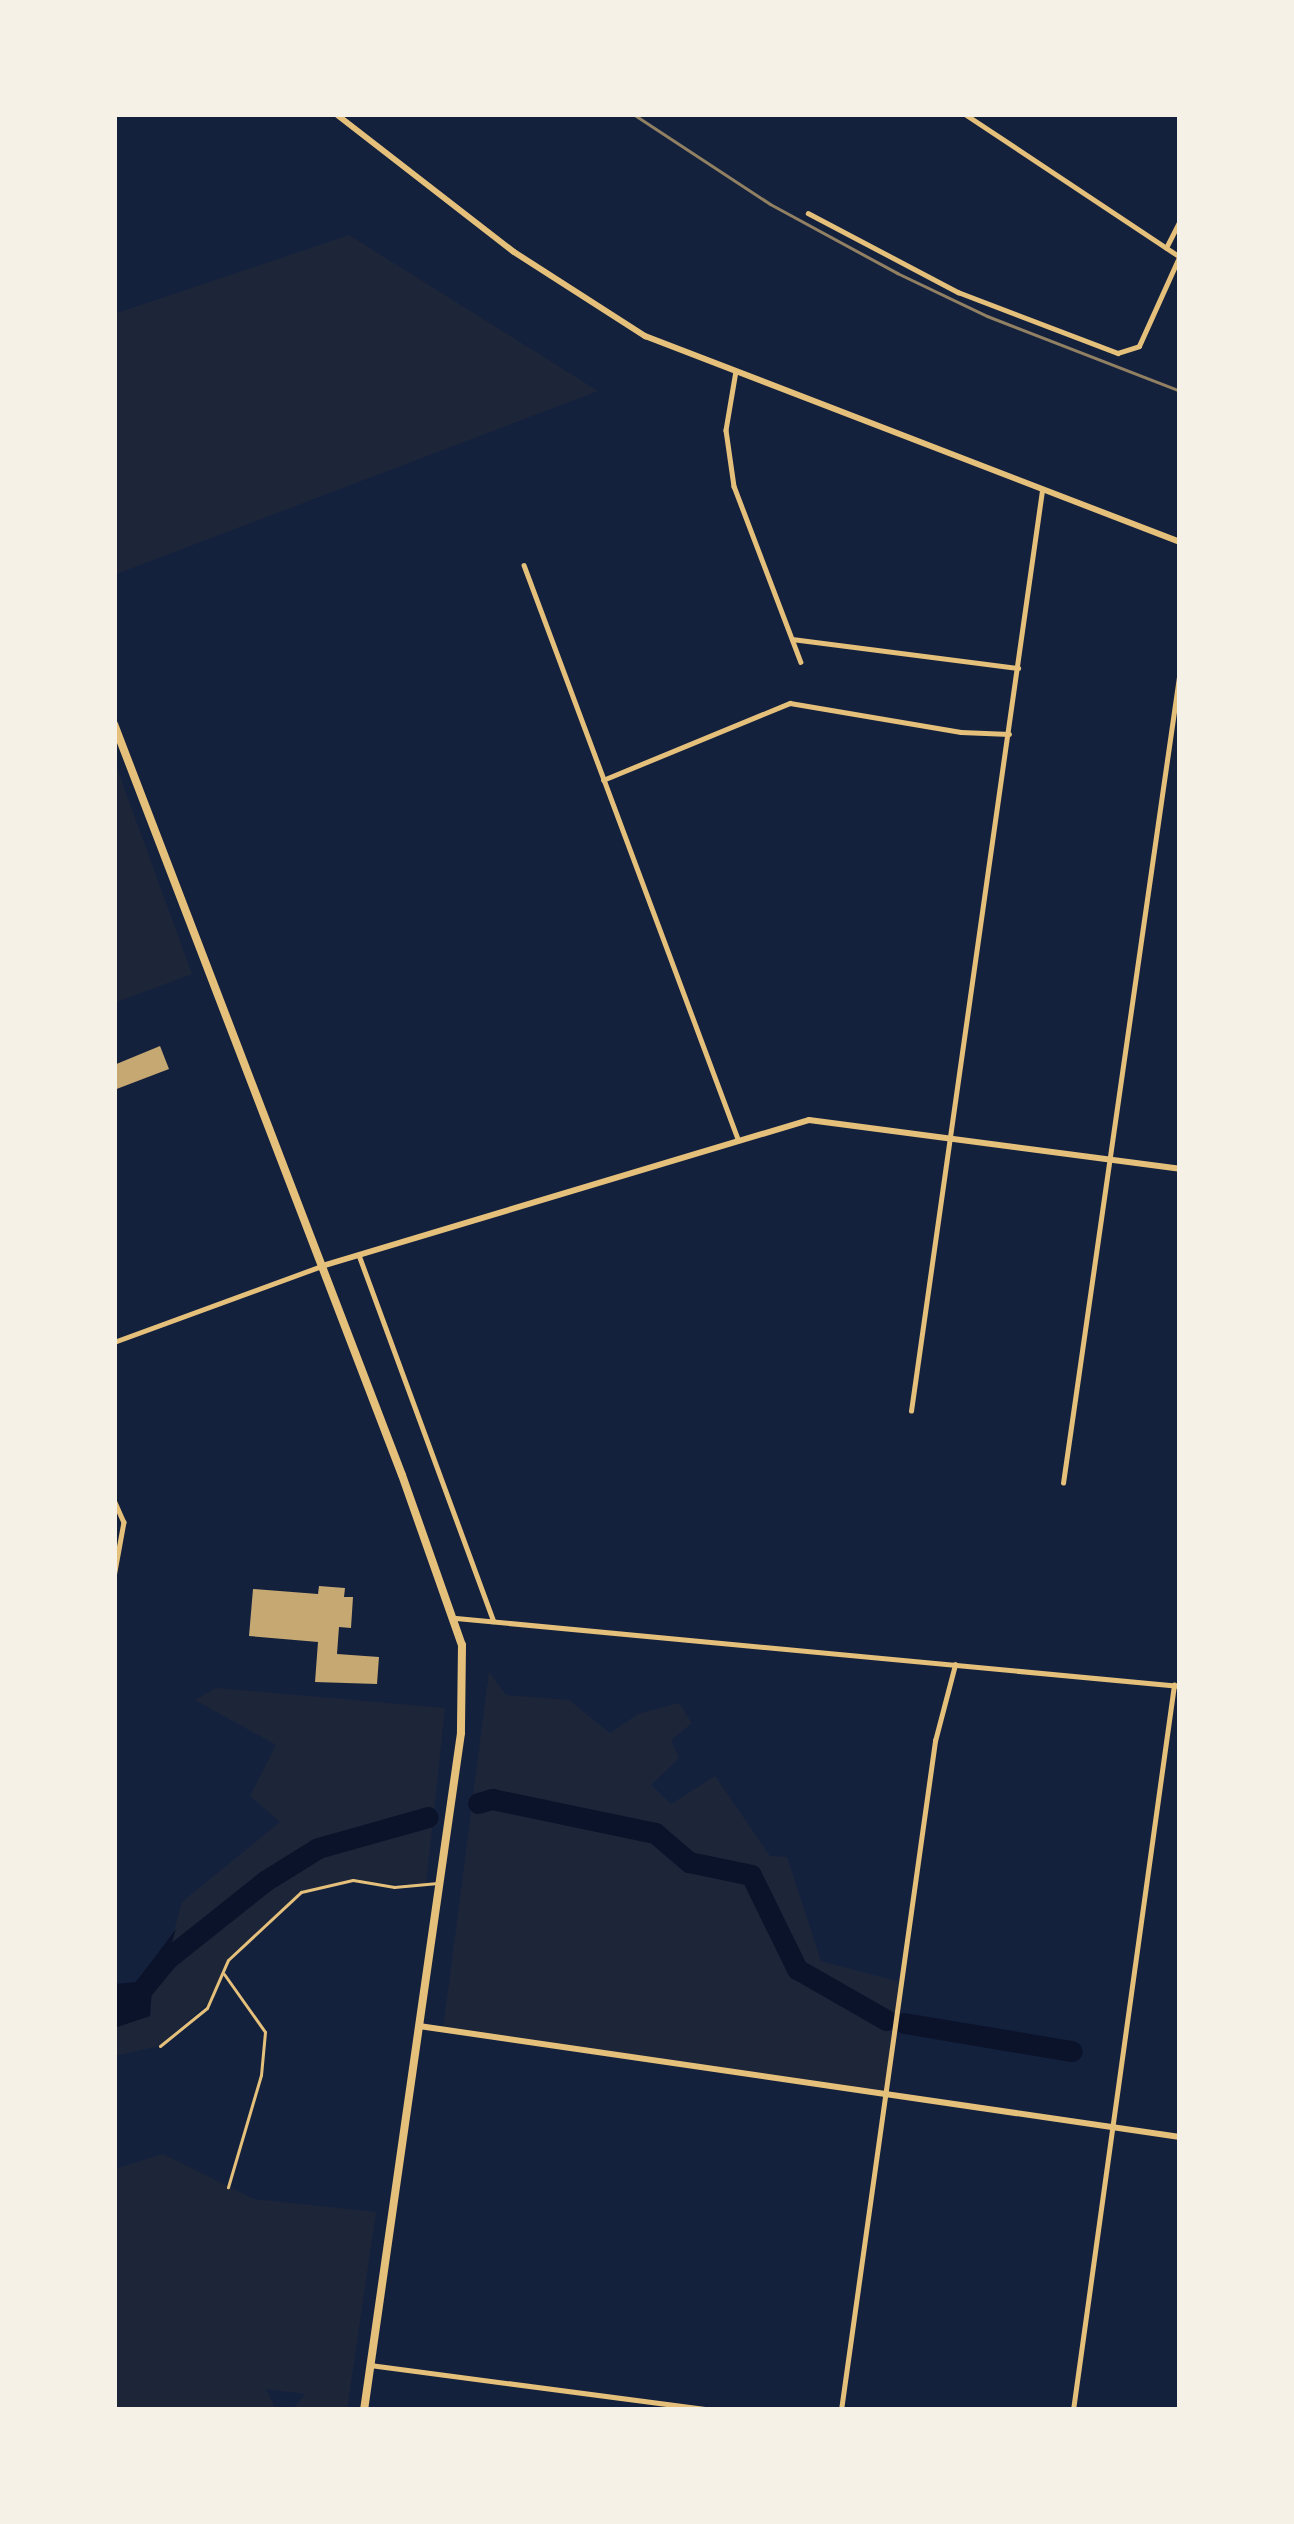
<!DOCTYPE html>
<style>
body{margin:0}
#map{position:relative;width:1294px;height:2524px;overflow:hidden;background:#14213d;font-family:"PT Sans",sans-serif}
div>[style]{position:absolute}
.green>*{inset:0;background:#1d2539}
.water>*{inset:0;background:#0b132b}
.river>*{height:21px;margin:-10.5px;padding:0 10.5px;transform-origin:10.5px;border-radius:10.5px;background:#0b132b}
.building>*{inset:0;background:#c6a872}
.service>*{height:3px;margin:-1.5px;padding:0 1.5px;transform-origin:1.5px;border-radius:1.5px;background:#e5c07b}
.minor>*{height:4.5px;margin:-2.25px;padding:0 2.25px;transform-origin:2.25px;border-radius:2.25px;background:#e5c07b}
.tertiary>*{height:6px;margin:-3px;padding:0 3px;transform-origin:3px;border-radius:3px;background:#e5c07b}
.secondary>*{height:8px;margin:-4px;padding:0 4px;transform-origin:4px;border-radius:4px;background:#e5c07b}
.rail>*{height:3px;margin:-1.5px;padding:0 1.5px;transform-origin:1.5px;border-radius:1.5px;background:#918062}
span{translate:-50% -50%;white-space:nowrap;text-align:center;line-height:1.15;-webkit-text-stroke:12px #f6f1e7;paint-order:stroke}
.frame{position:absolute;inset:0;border:117px solid #f6f1e7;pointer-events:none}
</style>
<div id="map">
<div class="green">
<i style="clip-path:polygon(349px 235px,598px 391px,114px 575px,114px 314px)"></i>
<i style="clip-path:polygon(114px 760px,192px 974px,114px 1003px)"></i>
<i style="clip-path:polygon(489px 1672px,506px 1695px,569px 1700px,610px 1733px,638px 1714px,679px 1703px,692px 1723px,671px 1740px,679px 1758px,651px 1785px,671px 1804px,715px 1776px,770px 1856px,787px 1857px,821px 1961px,900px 1982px,886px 2094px,443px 2030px)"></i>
<i style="clip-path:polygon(216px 1688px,445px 1708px,426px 1885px,342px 1882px,301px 1892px,228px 1960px,216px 1996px,160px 2046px,114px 2056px,114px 2028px,150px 2016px,153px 1974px,166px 1959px,182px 1902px,280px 1822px,250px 1796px,276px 1745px,195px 1700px)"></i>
<i style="clip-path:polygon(163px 2154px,254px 2199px,376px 2212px,347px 2410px,292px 2410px,305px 2394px,266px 2389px,276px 2410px,114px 2410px,114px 2169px)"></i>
</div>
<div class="water">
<i style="clip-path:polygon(176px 1929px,167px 1959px,153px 1974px,150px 2016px,114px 2028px,114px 1984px,136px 1982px)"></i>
</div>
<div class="river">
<i style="left:478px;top:1803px;width:15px;rotate:-16deg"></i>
<i style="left:492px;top:1799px;width:167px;rotate:11.8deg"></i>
<i style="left:655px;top:1833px;width:45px;rotate:40.5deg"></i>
<i style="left:689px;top:1862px;width:63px;rotate:11.8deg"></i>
<i style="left:751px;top:1875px;width:105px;rotate:63.9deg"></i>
<i style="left:797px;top:1969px;width:103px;rotate:29.8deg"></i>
<i style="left:114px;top:2000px;width:27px;rotate:-17deg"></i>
<i style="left:140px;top:1992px;width:43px;rotate:-50.7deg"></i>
<i style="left:167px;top:1959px;width:125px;rotate:-38.5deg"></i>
<i style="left:265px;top:1881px;width:62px;rotate:-31.9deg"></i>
<i style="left:318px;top:1848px;width:114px;rotate:-15.7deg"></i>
<i style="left:904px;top:2023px;width:170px;rotate:9.5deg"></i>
</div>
<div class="building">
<i style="clip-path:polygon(160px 1046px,169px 1069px,114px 1090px,114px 1065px)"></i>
<i style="clip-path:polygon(319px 1586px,345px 1588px,344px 1597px,353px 1597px,351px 1628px,339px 1627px,337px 1654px,379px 1657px,377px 1684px,315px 1682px,318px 1642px,249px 1636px,253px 1589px,318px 1594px)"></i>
</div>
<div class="service">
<i style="left:224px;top:1974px;width:71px;rotate:54.7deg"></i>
<i style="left:265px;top:2032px;width:43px;rotate:95.3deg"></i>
<i style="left:261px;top:2075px;width:117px;rotate:106.4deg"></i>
<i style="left:160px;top:2046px;width:60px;rotate:-39deg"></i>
<i style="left:207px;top:2008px;width:52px;rotate:-66.4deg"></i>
<i style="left:228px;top:1960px;width:100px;rotate:-43deg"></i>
<i style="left:301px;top:1892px;width:53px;rotate:-13deg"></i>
<i style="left:353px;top:1880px;width:42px;rotate:9.7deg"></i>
<i style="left:394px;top:1887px;width:44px;rotate:-5.2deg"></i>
</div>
<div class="minor">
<i style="left:965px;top:114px;width:258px;rotate:33.6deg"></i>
<i style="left:808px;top:213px;width:170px;rotate:27.8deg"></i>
<i style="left:958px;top:292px;width:171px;rotate:20.9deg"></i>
<i style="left:1118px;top:353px;width:22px;rotate:-18deg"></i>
<i style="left:1139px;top:346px;width:100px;rotate:-65.7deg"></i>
<i style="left:1166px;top:248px;width:30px;rotate:-63deg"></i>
<i style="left:736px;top:371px;width:60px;rotate:99.6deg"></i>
<i style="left:726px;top:430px;width:57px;rotate:81.9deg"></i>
<i style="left:734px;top:486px;width:188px;rotate:69.2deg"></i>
<i style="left:524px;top:565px;width:613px;rotate:69.55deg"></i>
<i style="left:792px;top:639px;width:228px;rotate:7.3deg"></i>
<i style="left:603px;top:780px;width:202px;rotate:-22.4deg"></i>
<i style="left:790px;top:703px;width:173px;rotate:9.6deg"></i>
<i style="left:961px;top:732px;width:48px;rotate:2.4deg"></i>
<i style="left:359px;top:1255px;width:390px;rotate:69.8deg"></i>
<i style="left:114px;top:1342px;width:221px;rotate:-20.1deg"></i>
<i style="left:911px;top:1411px;width:929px;rotate:-81.9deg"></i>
<i style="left:1063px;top:1483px;width:821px;rotate:-81.81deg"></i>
<i style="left:114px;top:1500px;width:24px;rotate:66deg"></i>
<i style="left:124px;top:1522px;width:56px;rotate:100.3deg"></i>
<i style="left:456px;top:1618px;width:727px;rotate:5.37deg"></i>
<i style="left:370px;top:2365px;width:345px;rotate:7.5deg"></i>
<i style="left:841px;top:2410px;width:676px;rotate:-82deg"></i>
<i style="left:935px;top:1741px;width:79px;rotate:-75.3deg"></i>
<i style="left:1073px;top:2410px;width:732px;rotate:-82.07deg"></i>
</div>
<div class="tertiary">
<i style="left:336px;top:114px;width:225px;rotate:37.8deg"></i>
<i style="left:514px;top:252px;width:156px;rotate:32.7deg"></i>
<i style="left:645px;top:336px;width:573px;rotate:21.06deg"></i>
<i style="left:322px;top:1266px;width:508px;rotate:-16.69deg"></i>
<i style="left:809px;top:1120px;width:374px;rotate:7.5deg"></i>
<i style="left:419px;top:2026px;width:769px;rotate:8.3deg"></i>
</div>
<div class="secondary">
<i style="left:114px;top:724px;width:804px;rotate:69.02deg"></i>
<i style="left:402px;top:1475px;width:180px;rotate:70.6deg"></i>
<i style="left:462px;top:1645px;width:88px;rotate:90.7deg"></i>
<i style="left:461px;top:1733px;width:684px;rotate:98.15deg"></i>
</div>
<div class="rail">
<i style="left:633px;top:114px;width:164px;rotate:33.3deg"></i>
<i style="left:770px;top:204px;width:145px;rotate:28.5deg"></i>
<i style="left:897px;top:273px;width:100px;rotate:25.5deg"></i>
<i style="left:987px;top:316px;width:207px;rotate:21.2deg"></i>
</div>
<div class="frame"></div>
</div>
